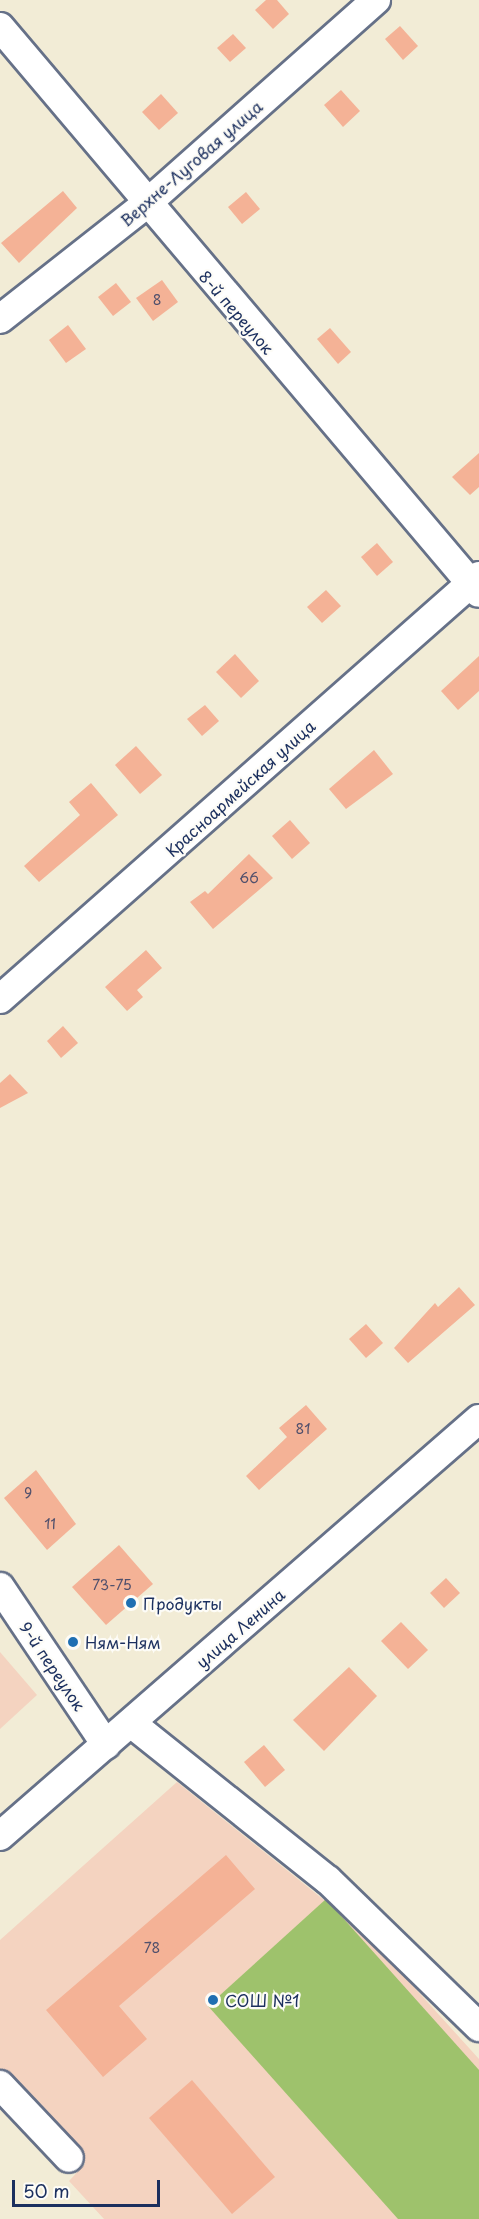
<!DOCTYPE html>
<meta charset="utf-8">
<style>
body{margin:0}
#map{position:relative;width:479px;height:2219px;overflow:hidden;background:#f2ecd6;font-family:"Playpen Sans",sans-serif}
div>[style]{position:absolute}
.built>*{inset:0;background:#f4d3c0}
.green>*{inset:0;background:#9ec26c}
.building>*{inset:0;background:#f4b296}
.roads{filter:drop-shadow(2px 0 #667188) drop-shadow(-2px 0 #667188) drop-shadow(0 2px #667188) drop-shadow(0 -2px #667188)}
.minor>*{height:28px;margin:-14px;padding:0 14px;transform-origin:14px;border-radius:14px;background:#fff}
.dots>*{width:16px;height:16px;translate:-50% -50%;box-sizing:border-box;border:3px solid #fdfcf7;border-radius:50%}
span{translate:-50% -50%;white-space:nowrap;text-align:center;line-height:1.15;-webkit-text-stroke:4.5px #fdfcf7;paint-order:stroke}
.number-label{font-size:14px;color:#51506c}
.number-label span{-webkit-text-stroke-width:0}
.street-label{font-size:16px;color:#1b2f5e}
.poi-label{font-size:16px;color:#1b2f5e}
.left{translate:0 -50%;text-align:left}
.scale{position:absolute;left:12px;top:2180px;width:148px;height:27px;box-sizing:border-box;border:3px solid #1b2f5e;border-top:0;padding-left:8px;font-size:18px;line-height:21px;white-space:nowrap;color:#1b2f5e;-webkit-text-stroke:4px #fdfcf7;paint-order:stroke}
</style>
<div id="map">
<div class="built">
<i style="clip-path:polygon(0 1652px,37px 1695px,0 1729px)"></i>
<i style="clip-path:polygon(177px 1782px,365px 1933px,479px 2059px,479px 2219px,104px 2219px,69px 2181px,85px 2164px,0 2069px,0 1940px)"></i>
</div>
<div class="green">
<i style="clip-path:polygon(326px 1899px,479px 2070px,479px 2219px,398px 2219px,208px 2006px)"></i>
</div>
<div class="building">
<i style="clip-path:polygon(266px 0,277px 0,289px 14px,273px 29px,255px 10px)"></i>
<i style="clip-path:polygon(400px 26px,418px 46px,403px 60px,385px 39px)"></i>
<i style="clip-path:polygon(233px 34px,246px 48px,230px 62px,217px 48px)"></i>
<i style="clip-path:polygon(341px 90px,360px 111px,343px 127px,324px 105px)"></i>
<i style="clip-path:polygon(161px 94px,178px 113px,159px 130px,142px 112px)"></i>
<i style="clip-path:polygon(63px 191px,77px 208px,19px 263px,1px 243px)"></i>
<i style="clip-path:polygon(246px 192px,260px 209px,242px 224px,228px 207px)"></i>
<i style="clip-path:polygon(162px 280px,178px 302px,153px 321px,136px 298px)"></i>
<i style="clip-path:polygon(116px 283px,131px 302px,113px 316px,98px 297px)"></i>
<i style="clip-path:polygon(68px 325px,86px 349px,66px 363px,49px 340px)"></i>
<i style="clip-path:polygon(330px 328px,351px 352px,338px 364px,317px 339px)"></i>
<i style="clip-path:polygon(479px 453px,479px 487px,470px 495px,452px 477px)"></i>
<i style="clip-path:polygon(377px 543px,393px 562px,377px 576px,361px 557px)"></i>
<i style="clip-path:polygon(326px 590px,341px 606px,322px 623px,307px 607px)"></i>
<i style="clip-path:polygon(235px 654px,259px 681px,241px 698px,216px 672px)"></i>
<i style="clip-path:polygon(479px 656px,479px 691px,458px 710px,441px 691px)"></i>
<i style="clip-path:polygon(205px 705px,219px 721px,202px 736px,187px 719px)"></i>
<i style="clip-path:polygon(136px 746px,162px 775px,140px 794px,115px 765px)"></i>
<i style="clip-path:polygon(374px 750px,393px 774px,346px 809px,329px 789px)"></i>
<i style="clip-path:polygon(91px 783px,118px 815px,39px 882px,24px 866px,80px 815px,69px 802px)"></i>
<i style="clip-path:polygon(290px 820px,310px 843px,292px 859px,272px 836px)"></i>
<i style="clip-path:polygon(249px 854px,273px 878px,213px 929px,190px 902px,205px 891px,208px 894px)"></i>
<i style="clip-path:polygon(146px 950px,162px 968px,137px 990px,143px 997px,127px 1011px,105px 987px)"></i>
<i style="clip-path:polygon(63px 1026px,78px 1043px,61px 1058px,47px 1041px)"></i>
<i style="clip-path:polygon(10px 1074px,28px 1093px,0 1108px,0 1083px)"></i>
<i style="clip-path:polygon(459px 1287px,475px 1305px,408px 1363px,394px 1348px,435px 1303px,438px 1307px)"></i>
<i style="clip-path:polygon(366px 1324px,383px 1343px,366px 1358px,349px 1339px)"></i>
<i style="clip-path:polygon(306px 1405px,327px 1429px,259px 1490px,246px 1476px,287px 1437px,279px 1428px)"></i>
<i style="clip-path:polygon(36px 1470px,76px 1524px,47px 1550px,4px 1498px)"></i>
<i style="clip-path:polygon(119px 1545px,153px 1584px,106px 1625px,72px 1587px)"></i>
<i style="clip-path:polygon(446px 1578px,460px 1593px,444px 1608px,430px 1593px)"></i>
<i style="clip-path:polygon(401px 1622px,428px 1650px,408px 1669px,381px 1641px)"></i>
<i style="clip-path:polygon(349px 1667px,377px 1696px,324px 1751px,293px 1720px)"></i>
<i style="clip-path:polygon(264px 1745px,285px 1770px,265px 1787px,244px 1762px)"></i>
<i style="clip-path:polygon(226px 1855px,255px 1889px,119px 2006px,147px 2039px,103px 2077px,46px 2010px)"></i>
<i style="clip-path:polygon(192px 2080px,275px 2177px,232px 2214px,149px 2118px)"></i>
</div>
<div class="roads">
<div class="minor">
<i style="left:0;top:27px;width:741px;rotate:49.76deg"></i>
<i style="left:0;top:319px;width:184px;rotate:-38.2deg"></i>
<i style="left:145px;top:205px;width:309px;rotate:-41.6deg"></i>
<i style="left:0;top:999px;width:639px;rotate:-41.45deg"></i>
<i style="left:0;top:1587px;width:190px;rotate:56.1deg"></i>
<i style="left:131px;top:1723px;width:252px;rotate:38.6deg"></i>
<i style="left:328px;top:1880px;width:211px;rotate:44.2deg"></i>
<i style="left:0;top:1836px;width:635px;rotate:-41.04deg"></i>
<i style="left:0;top:2085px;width:100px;rotate:46.6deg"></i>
</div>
</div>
<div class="dots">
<i style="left:131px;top:1603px;background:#1f6fb2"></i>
<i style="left:73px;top:1642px;background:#1f6fb2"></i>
<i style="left:213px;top:2000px;background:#1f6fb2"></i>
</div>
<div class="number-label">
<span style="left:157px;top:300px">8</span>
<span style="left:249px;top:878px">66</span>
<span style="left:303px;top:1429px">81</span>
<span style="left:28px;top:1493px">9</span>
<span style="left:50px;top:1524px">11</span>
<span style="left:112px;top:1585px">73-75</span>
<span style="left:152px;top:1948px">78</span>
</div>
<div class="street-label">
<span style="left:191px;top:163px;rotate:-41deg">Верхне-Луговая улица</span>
<span style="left:237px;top:312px;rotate:49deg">8-й переулок</span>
<span style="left:240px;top:788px;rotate:-42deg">Красноармейская улица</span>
<span style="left:240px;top:1628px;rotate:-41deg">улица Ленина</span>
<span style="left:53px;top:1666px;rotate:56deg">9-й переулок</span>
</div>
<div class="poi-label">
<span class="left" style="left:143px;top:1603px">Продукты</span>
<span class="left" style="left:85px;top:1642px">Ням-Ням</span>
<span class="left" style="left:225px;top:2000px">СОШ №1</span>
</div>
<div class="scale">50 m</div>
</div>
